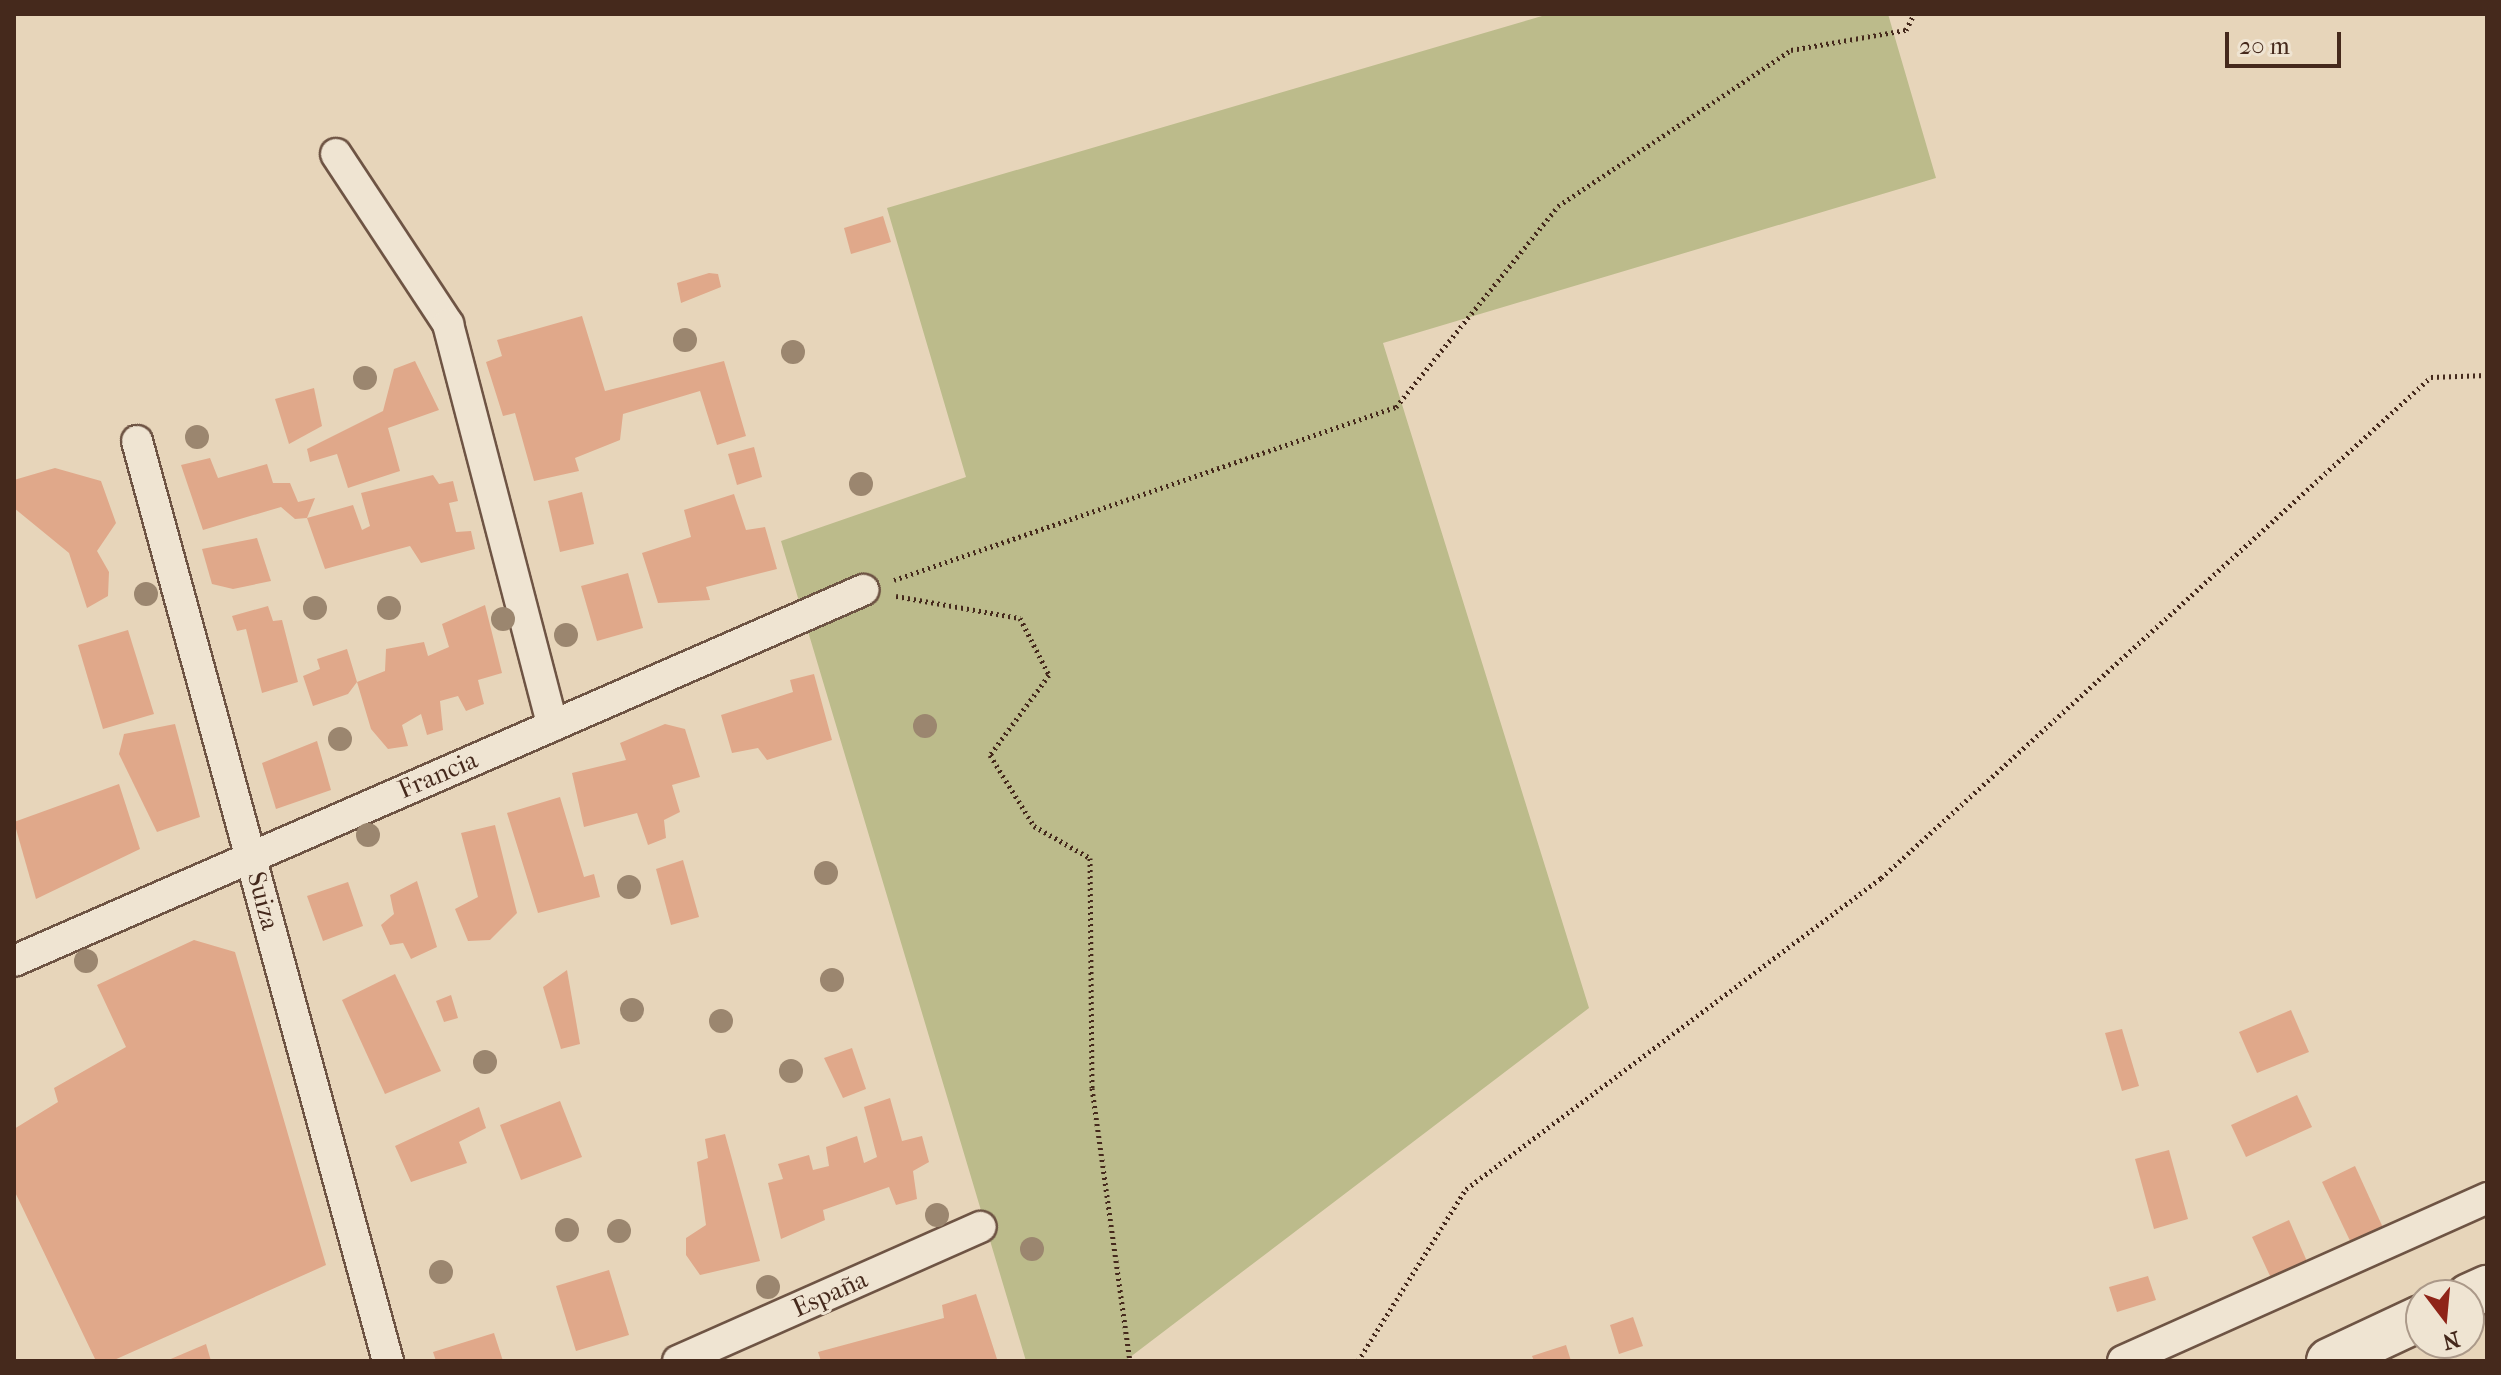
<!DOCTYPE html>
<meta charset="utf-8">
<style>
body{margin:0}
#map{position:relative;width:2501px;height:1375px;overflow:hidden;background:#e7d5ba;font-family:"IM FELL French Canon",serif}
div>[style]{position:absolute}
.green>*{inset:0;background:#bcbb8b}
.building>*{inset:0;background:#e0a88a}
.path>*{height:5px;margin-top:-2.5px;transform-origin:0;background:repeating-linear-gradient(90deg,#45291c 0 2px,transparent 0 6px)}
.roads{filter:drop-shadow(2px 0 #6e5444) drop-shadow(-2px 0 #6e5444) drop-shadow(0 2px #6e5444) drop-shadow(0 -2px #6e5444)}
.minor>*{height:30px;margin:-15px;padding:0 15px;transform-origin:15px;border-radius:15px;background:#efe4d2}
.secondary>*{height:44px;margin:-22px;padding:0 22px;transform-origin:22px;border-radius:22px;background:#efe4d2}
.trees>*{width:24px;height:24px;margin:-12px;border-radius:50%;background:#9b866f}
span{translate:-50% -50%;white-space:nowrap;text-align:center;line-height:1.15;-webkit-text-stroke:6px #efe4d2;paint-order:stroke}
.street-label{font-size:26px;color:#45291c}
.frame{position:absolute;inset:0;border:16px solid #45291c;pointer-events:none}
.north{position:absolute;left:2405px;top:1279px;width:80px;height:80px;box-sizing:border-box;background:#efe4d2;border:2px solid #ab9989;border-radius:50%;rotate:164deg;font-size:22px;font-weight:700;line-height:32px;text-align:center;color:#45291c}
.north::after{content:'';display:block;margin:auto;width:28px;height:36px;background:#8f2418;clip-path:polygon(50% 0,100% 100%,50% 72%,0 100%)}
.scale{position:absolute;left:2225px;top:32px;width:116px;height:36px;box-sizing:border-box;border:4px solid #45291c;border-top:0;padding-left:10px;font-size:24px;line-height:28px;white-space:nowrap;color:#45291c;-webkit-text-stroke:6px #efe4d2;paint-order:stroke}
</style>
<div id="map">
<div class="green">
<i style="clip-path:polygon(1549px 14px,1888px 14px,1936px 178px,1383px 343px,1589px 1008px,1125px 1361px,1026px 1361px,781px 541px,966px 477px,887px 208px)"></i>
</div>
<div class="building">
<i style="clip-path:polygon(883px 216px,891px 242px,851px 254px,844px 228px)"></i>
<i style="clip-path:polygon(709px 273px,718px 274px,721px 287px,681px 303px,677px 283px)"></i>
<i style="clip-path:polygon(582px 316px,605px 391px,724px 361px,746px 436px,717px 445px,700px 391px,623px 414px,620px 440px,575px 458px,579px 471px,534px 481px,515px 413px,503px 416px,486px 362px,502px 356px,497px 340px)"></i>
<i style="clip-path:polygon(415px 361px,439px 410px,388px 428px,400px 471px,348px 488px,337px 454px,310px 462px,307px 449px,383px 411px,394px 369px)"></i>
<i style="clip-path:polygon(314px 388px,322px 426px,289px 444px,275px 399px)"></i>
<i style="clip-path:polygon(754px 447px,762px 477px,737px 485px,728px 454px)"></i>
<i style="clip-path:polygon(210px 458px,218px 478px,267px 464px,273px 483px,290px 483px,298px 502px,315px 498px,307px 518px,353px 505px,362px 530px,370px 526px,361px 493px,433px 475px,439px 484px,453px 481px,458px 501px,449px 503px,456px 532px,471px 531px,475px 549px,421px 563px,410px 546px,325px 569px,307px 518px,295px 519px,281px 507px,203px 530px,181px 465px)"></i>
<i style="clip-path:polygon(55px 468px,101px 481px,116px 523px,97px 551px,109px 572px,108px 596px,87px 608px,69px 553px,14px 508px,14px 480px)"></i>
<i style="clip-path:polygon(582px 492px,594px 544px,560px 552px,548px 501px)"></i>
<i style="clip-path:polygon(734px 494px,746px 530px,765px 527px,777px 569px,706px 587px,710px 600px,658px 603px,642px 553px,691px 537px,684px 510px)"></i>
<i style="clip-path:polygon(257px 538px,271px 581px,233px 589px,212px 584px,202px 549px)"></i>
<i style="clip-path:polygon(628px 573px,643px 628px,597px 641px,581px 586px)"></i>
<i style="clip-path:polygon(485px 605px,502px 673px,478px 680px,484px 704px,466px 711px,458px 696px,440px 701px,443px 730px,427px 735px,421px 714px,402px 725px,408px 746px,388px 749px,371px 729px,357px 682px,385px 671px,386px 649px,424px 642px,428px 656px,449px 647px,442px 624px)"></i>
<i style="clip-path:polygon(268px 606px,273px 621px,282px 620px,298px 682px,262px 693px,246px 629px,237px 631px,232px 616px)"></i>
<i style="clip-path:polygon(128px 630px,154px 714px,103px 729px,78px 645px)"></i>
<i style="clip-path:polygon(347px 649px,357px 682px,348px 694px,313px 706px,303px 676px,320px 669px,317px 659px)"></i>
<i style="clip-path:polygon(814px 674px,832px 740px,767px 760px,758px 748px,732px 753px,721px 715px,793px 692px,790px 680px)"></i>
<i style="clip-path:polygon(175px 724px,200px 817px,157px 832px,119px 754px,124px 734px)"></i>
<i style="clip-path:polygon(665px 724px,685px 729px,700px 777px,672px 785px,680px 812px,664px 820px,666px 838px,648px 845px,637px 813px,584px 827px,572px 773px,626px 760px,620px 743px)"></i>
<i style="clip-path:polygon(317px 741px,331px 790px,276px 809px,262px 763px)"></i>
<i style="clip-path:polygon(119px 784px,140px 849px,36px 899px,14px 822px)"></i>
<i style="clip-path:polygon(560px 797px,584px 877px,594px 874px,600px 897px,538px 913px,507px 813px)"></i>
<i style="clip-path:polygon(495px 825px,517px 913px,490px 940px,468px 941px,455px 909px,478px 897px,461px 833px)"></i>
<i style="clip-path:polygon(683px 860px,699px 917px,671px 925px,656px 869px)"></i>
<i style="clip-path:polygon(417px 881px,437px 947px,411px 959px,403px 943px,390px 945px,381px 925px,394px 914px,390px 895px)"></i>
<i style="clip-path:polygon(348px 882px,363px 926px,323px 941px,307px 896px)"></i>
<i style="clip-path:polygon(194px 940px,235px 952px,326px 1265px,112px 1361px,96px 1361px,14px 1190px,14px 1129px,58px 1102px,54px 1088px,126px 1047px,97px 985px)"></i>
<i style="clip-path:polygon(567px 970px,580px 1044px,561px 1049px,543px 987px)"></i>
<i style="clip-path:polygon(395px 974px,441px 1071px,385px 1094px,342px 1000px)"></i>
<i style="clip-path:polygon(451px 995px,458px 1018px,444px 1022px,436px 1001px)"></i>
<i style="clip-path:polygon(2291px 1010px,2309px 1052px,2257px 1073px,2239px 1032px)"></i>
<i style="clip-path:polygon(2122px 1029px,2139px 1086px,2122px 1091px,2105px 1033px)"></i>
<i style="clip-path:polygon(852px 1048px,866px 1089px,843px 1098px,824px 1058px)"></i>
<i style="clip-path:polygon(2297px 1095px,2312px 1127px,2246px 1157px,2231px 1125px)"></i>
<i style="clip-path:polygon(890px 1098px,902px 1141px,922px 1136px,929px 1162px,913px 1171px,917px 1199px,896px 1205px,889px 1187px,823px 1210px,825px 1220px,781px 1239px,768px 1183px,783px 1179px,778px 1164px,809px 1155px,813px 1170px,829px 1166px,826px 1147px,857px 1136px,864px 1163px,877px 1157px,864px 1107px)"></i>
<i style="clip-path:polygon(560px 1101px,582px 1157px,521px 1180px,500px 1125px)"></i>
<i style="clip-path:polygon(479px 1107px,486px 1128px,459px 1142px,467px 1163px,411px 1182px,395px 1146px)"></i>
<i style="clip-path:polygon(725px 1134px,760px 1261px,700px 1275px,686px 1255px,686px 1238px,706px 1225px,697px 1162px,708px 1158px,705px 1139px)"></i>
<i style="clip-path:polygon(2169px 1150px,2188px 1219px,2154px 1229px,2135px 1159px)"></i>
<i style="clip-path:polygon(2355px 1166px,2385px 1232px,2353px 1247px,2322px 1182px)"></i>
<i style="clip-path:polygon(2289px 1220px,2312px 1273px,2276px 1289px,2252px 1237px)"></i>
<i style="clip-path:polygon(609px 1270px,629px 1335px,576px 1351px,556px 1286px)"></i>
<i style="clip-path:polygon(2148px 1276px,2156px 1300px,2117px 1312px,2109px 1287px)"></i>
<i style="clip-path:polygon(976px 1294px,997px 1359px,821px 1361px,818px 1352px,944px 1318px,942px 1305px)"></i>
<i style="clip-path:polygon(1633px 1317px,1643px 1346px,1619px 1354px,1610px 1325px)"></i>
<i style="clip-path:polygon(494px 1333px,503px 1361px,436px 1361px,433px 1352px)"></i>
<i style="clip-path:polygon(206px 1344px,211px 1361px,166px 1361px)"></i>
<i style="clip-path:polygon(1566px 1345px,1571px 1361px,1534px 1361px,1532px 1356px)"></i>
</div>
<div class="path">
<i style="left:894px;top:580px;width:531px;rotate:-19.02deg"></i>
<i style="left:1396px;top:407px;width:258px;rotate:-51.1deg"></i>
<i style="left:1558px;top:206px;width:280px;rotate:-33.8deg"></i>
<i style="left:1791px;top:50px;width:117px;rotate:-9.9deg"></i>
<i style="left:1906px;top:30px;width:18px;rotate:-63deg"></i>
<i style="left:896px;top:596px;width:126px;rotate:10.1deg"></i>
<i style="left:1020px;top:618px;width:64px;rotate:63deg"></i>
<i style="left:1049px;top:675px;width:99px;rotate:126.4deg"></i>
<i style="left:990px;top:755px;width:84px;rotate:58.2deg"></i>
<i style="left:1034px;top:826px;width:64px;rotate:29.7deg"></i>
<i style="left:1090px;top:858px;width:230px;rotate:89.5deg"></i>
<i style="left:1092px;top:1088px;width:276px;rotate:82.1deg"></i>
<i style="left:1358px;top:1361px;width:203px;rotate:-57.9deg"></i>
<i style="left:1466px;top:1189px;width:519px;rotate:-36.85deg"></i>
<i style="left:1881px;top:878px;width:744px;rotate:-42.33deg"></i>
<i style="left:2431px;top:377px;width:56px;rotate:-2deg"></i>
</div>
<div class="roads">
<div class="minor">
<i style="left:336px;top:154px;width:204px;rotate:56.6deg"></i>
<i style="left:448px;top:324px;width:415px;rotate:75.4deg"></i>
<i style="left:137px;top:441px;width:954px;rotate:74.74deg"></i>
<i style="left:14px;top:961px;width:927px;rotate:-23.6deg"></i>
<i style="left:678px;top:1361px;width:331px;rotate:-23.9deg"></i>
<i style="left:2123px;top:1361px;width:399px;rotate:-24.1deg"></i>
</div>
<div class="secondary">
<i style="left:2469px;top:1296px;width:20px;rotate:-24deg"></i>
<i style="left:2329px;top:1361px;width:102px;rotate:-25.1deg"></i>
</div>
</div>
<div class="trees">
<i style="left:685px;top:340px"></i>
<i style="left:793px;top:352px"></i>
<i style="left:365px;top:378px"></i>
<i style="left:197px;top:437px"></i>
<i style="left:861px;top:484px"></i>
<i style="left:146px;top:594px"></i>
<i style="left:315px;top:608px"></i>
<i style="left:389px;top:608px"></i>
<i style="left:503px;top:619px"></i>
<i style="left:566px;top:635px"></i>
<i style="left:925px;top:726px"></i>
<i style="left:340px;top:739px"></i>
<i style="left:368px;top:835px"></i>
<i style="left:826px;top:873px"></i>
<i style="left:629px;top:887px"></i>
<i style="left:86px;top:961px"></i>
<i style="left:832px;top:980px"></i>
<i style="left:632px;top:1010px"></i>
<i style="left:721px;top:1021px"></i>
<i style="left:485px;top:1062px"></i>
<i style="left:791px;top:1071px"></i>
<i style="left:937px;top:1215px"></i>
<i style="left:567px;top:1230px"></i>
<i style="left:619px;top:1231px"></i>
<i style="left:1032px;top:1249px"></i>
<i style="left:441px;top:1272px"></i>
<i style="left:768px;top:1287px"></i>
</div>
<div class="street-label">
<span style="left:438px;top:775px;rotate:-23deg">Francia</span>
<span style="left:263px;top:901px;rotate:75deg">Suiza</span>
<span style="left:830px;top:1294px;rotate:-24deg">España</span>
</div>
<div class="frame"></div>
<div class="north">N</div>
<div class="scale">20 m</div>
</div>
